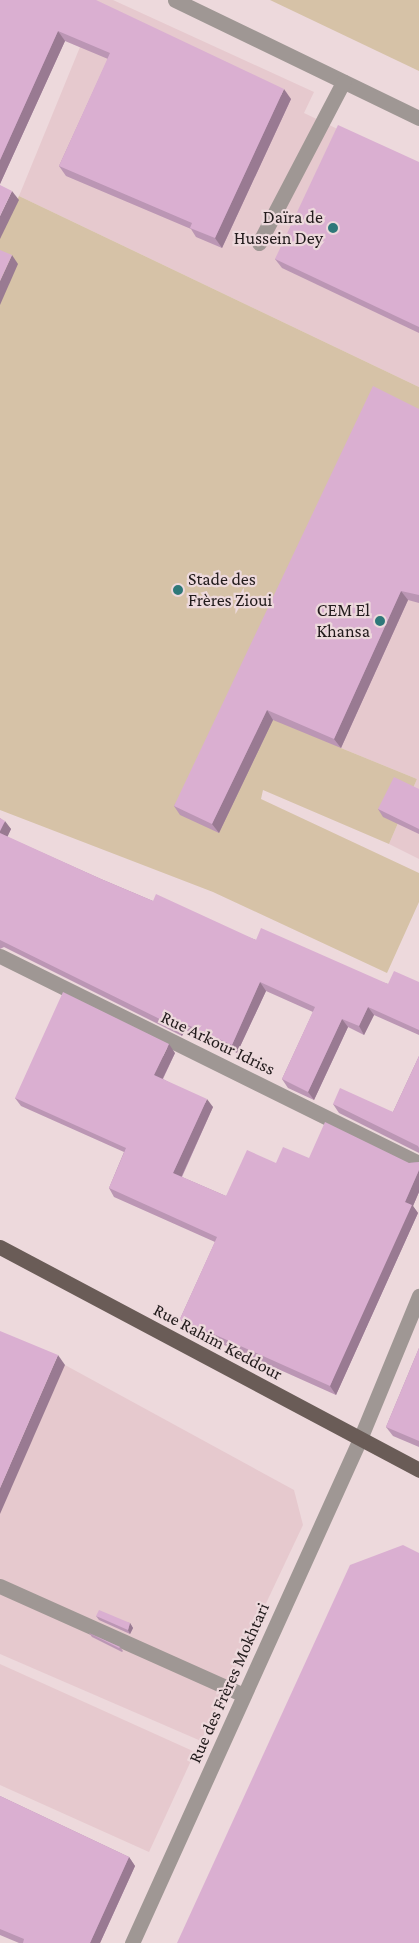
<!DOCTYPE html>
<meta charset="utf-8">
<style>
body{margin:0}
#map{position:relative;width:419px;height:1943px;overflow:hidden;background:#edd9dc;font-family:"Crimson Pro",serif}
div>[style]{position:absolute}
.built>*{inset:0;background:#e6c9ce}
.green>*{inset:0;background:#d6c2a7}
.minor>*{height:15px;margin:-7.5px;padding:0 7.5px;transform-origin:7.5px;border-radius:7.5px;background:#9f9794}
.major>*{height:15px;margin:-7.5px;padding:0 7.5px;transform-origin:7.5px;border-radius:7.5px;background:#6a5c57}
.wall>*{inset:0;background:#bb96b4}
.shaded-wall>*{inset:0;background:#997a92}
.building>*{inset:0;background:#daafd1}
.dots>*{width:14px;height:14px;translate:-50% -50%;box-sizing:border-box;border:2px solid #edd9dc;border-radius:50%}
span{translate:-50% -50%;white-space:nowrap;text-align:center;line-height:1.15;-webkit-text-stroke:4.5px #edd9dc;paint-order:stroke}
.poi-label{font-size:18px;color:#221b1c}
.right{translate:-100% -50%;text-align:right}
.left{translate:0 -50%;text-align:left}
.street-label{font-size:18px;color:#221b1c}
</style>
<div id="map">
<div class="built">
<i style="clip-path:polygon(93px 0,113px 0,314px 92px,304px 113px,419px 168px,419px 387px,19px 196px,80px 47px,73px 44px)"></i>
<i style="clip-path:polygon(419px 450px,419px 859px,389px 844px,417px 779px,292px 728px)"></i>
<i style="clip-path:polygon(0 1338px,65px 1365px,294px 1490px,303px 1525px,201px 1741px,0 1654px)"></i>
<i style="clip-path:polygon(0 1664px,195px 1752px,149px 1852px,0 1785px)"></i>
</div>
<div class="green">
<i style="clip-path:polygon(270px 0,419px 0,419px 71px)"></i>
<i style="clip-path:polygon(19px 196px,419px 387px,419px 451px,341px 748px,417px 779px,389px 844px,263px 790px,261px 799px,419px 873px,419px 902px,387px 973px,213px 892px,0 810px,0 237px)"></i>
</div>
<div class="minor">
<i style="left:175px;top:0;width:271px;rotate:25.8deg"></i>
<i style="left:259px;top:243px;width:182px;rotate:-62.4deg"></i>
<i style="left:0;top:956px;width:467px;rotate:26.3deg"></i>
<i style="left:0;top:1586px;width:267px;rotate:24.1deg"></i>
<i style="left:132px;top:1943px;width:553px;rotate:-65.66deg"></i>
<i style="left:360px;top:1439px;width:155px;rotate:-67.6deg"></i>
</div>
<div class="major">
<i style="left:0;top:1247px;width:475px;rotate:28deg"></i>
</div>
<div class="wall">
<i style="clip-path:polygon(0 0,291px 99px,222px 248px,196px 237px,191px 229px,66px 176px,59px 166px,108px 59px,65px 41px,0 184px)"></i>
<i style="clip-path:polygon(419px 162px,419px 333px,282px 268px,275px 259px)"></i>
<i style="clip-path:polygon(419px 409px,419px 603px,408px 600px,341px 748px,273px 720px,219px 833px,180px 815px,174px 806px)"></i>
<i style="clip-path:polygon(419px 789px,419px 834px,383px 817px,378px 809px)"></i>
<i style="clip-path:polygon(0 818px,11px 829px,7px 837px,101px 879px,153px 901px,256px 940px,388px 984px,419px 982px,419px 1035px,374px 1015px,364px 1035px,348px 1027px,314px 1100px,288px 1088px,282px 1079px,313px 1012px,266px 991px,237px 1053px,185px 1030px,182px 1036px,4px 947px,0 949px)"></i>
<i style="clip-path:polygon(175px 1053px,163px 1079px,213px 1107px,182px 1177px,226px 1196px,276px 1163px,309px 1158px,409px 1163px,419px 1162px,419px 1161px,419px 1192px,413px 1206px,418px 1213px,336px 1395px,186px 1328px,180px 1319px,215px 1242px,114px 1197px,109px 1188px,124px 1152px,21px 1106px,15px 1098px)"></i>
<i style="clip-path:polygon(419px 1056px,419px 1153px,339px 1113px,333px 1104px,393px 1112px)"></i>
<i style="clip-path:polygon(419px 1348px,419px 1447px,393px 1436px,386px 1427px)"></i>
<i style="clip-path:polygon(96px 1616px,130px 1623px,133px 1628px,130px 1634px,99px 1620px)"></i>
<i style="clip-path:polygon(89px 1633px,120px 1647px,123px 1651px,122px 1652px,92px 1637px)"></i>
<i style="clip-path:polygon(0 1796px,129px 1857px,135px 1866px,100px 1943px,19px 1943px,0 1935px)"></i>
</div>
<div class="shaded-wall">
<i style="clip-path:polygon(58px 31px,65px 41px,0 184px,0 160px)"></i>
<i style="clip-path:polygon(284px 89px,291px 99px,222px 248px,215px 238px)"></i>
<i style="clip-path:polygon(12px 191px,19px 200px,0 239px,0 216px)"></i>
<i style="clip-path:polygon(12px 255px,18px 264px,0 305px,0 281px)"></i>
<i style="clip-path:polygon(401px 591px,408px 600px,341px 748px,334px 739px)"></i>
<i style="clip-path:polygon(267px 710px,273px 720px,219px 833px,212px 824px)"></i>
<i style="clip-path:polygon(5px 821px,11px 829px,5px 842px,0 834px,0 831px)"></i>
<i style="clip-path:polygon(260px 982px,266px 991px,237px 1053px,232px 1045px)"></i>
<i style="clip-path:polygon(368px 1007px,374px 1015px,364px 1035px,359px 1026px)"></i>
<i style="clip-path:polygon(342px 1019px,348px 1027px,314px 1100px,308px 1092px)"></i>
<i style="clip-path:polygon(179px 1021px,185px 1030px,182px 1036px,176px 1027px)"></i>
<i style="clip-path:polygon(169px 1044px,175px 1053px,160px 1084px,154px 1075px)"></i>
<i style="clip-path:polygon(207px 1099px,213px 1107px,179px 1182px,173px 1173px)"></i>
<i style="clip-path:polygon(419px 1170px,419px 1192px,413px 1206px,418px 1213px,336px 1395px,330px 1386px,405px 1202px)"></i>
<i style="clip-path:polygon(58px 1355px,65px 1365px,0 1514px,0 1488px)"></i>
<i style="clip-path:polygon(130px 1623px,133px 1628px,130px 1634px,128px 1630px)"></i>
<i style="clip-path:polygon(129px 1857px,135px 1866px,100px 1943px,90px 1943px)"></i>
</div>
<div class="building">
<i style="clip-path:polygon(0 0,96px 0,284px 89px,215px 238px,190px 228px,192px 223px,59px 166px,110px 53px,58px 31px,0 160px)"></i>
<i style="clip-path:polygon(338px 125px,419px 162px,419px 327px,275px 259px)"></i>
<i style="clip-path:polygon(0 185px,12px 191px,0 216px)"></i>
<i style="clip-path:polygon(0 250px,12px 255px,0 281px)"></i>
<i style="clip-path:polygon(373px 386px,419px 409px,419px 595px,401px 591px,334px 739px,267px 710px,212px 824px,174px 806px)"></i>
<i style="clip-path:polygon(394px 777px,419px 789px,419px 829px,378px 809px)"></i>
<i style="clip-path:polygon(0 818px,5px 821px,0 831px)"></i>
<i style="clip-path:polygon(0 833px,101px 879px,153px 901px,156px 894px,256px 940px,261px 928px,388px 984px,394px 971px,419px 982px,419px 1030px,368px 1007px,359px 1026px,342px 1019px,308px 1092px,282px 1079px,315px 1007px,260px 982px,232px 1045px,179px 1021px,176px 1027px,0 940px)"></i>
<i style="clip-path:polygon(63px 992px,169px 1044px,154px 1075px,207px 1099px,173px 1173px,226px 1196px,247px 1150px,276px 1163px,283px 1147px,309px 1158px,325px 1122px,409px 1163px,419px 1162px,419px 1161px,419px 1170px,405px 1202px,412px 1205px,330px 1386px,180px 1319px,217px 1237px,109px 1188px,126px 1148px,15px 1098px)"></i>
<i style="clip-path:polygon(419px 1056px,419px 1148px,418px 1146px,333px 1104px,340px 1088px,393px 1112px)"></i>
<i style="clip-path:polygon(0 1331px,58px 1355px,0 1488px)"></i>
<i style="clip-path:polygon(419px 1348px,419px 1441px,386px 1427px)"></i>
<i style="clip-path:polygon(403px 1545px,419px 1553px,419px 1943px,177px 1943px,350px 1565px)"></i>
<i style="clip-path:polygon(99px 1610px,130px 1623px,128px 1630px,96px 1616px)"></i>
<i style="clip-path:polygon(89px 1633px,120px 1647px,119px 1648px)"></i>
<i style="clip-path:polygon(0 1796px,129px 1857px,90px 1943px,23px 1943px,24px 1939px,0 1929px)"></i>
</div>
<div class="dots">
<i style="left:333px;top:228px;background:#2e7879"></i>
<i style="left:178px;top:590px;background:#2e7879"></i>
<i style="left:380px;top:621px;background:#2e7879"></i>
</div>
<div class="poi-label">
<span class="right" style="left:323px;top:228px">Daïra de<br>Hussein Dey</span>
<span class="left" style="left:188px;top:590px">Stade des<br>Frères Zioui</span>
<span class="right" style="left:370px;top:621px">CEM El<br>Khansa</span>
</div>
<div class="street-label">
<span style="left:218px;top:1043px;rotate:26deg">Rue Arkour Idriss</span>
<span style="left:218px;top:1342px;rotate:28deg">Rue Rahim Keddour</span>
<span style="left:229px;top:1683px;rotate:-66deg">Rue des Frères Mokhtari</span>
</div>
</div>
